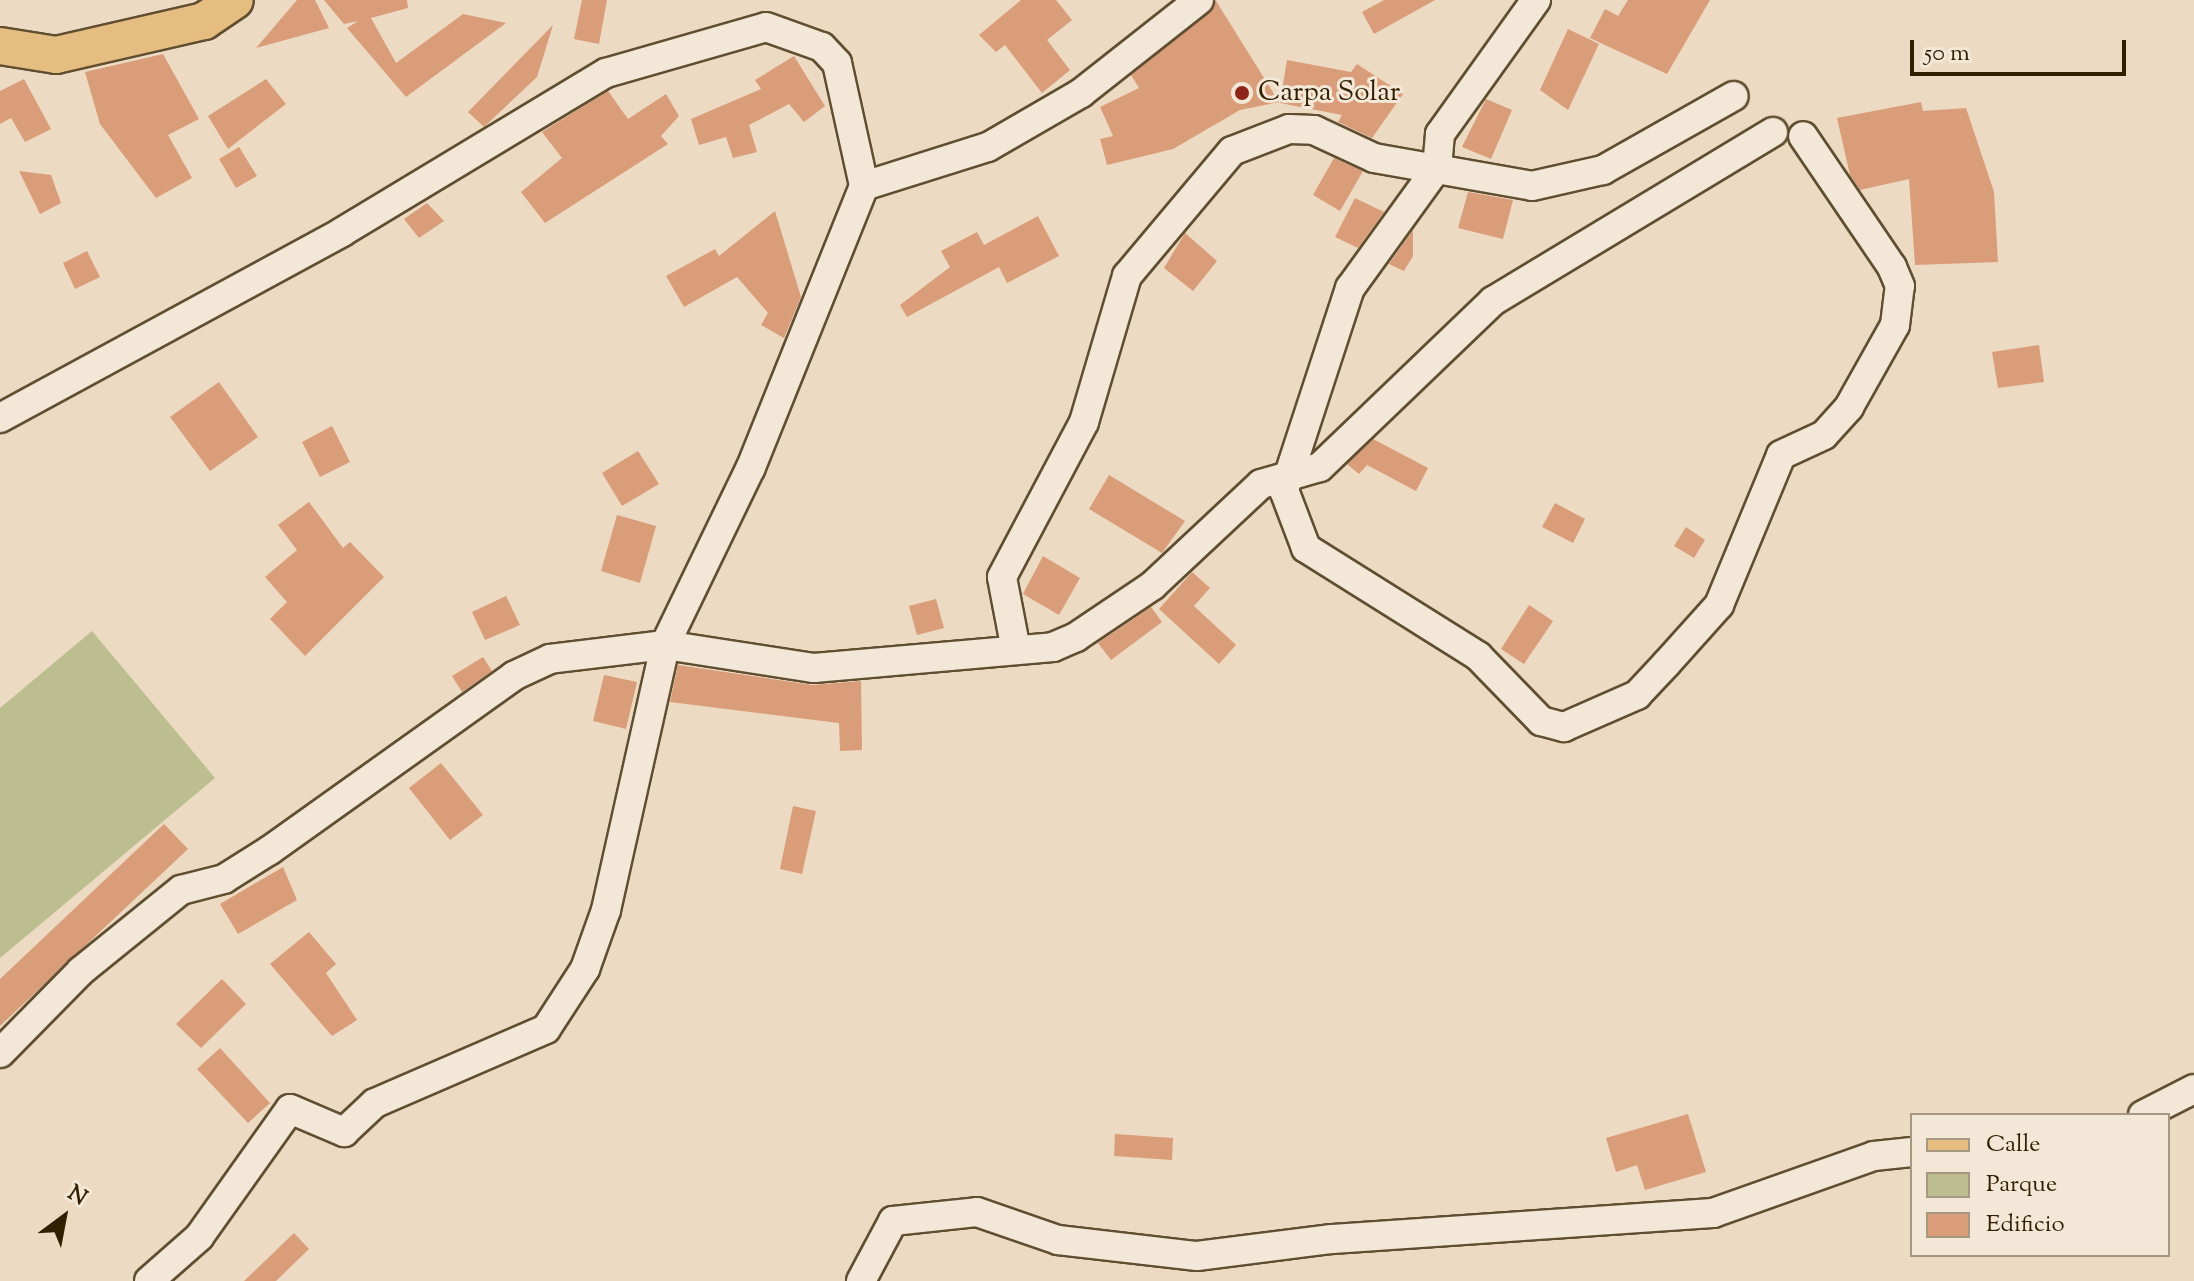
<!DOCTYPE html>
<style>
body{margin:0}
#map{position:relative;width:2194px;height:1281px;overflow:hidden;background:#ecdac2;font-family:"Sorts Mill Goudy",serif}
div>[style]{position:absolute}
.green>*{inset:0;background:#bcbe90}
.building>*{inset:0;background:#da9d7a}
.roads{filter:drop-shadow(2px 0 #604e31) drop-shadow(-2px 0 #604e31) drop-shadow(0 2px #604e31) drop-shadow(0 -2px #604e31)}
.minor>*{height:28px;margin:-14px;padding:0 14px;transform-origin:14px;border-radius:14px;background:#f3e7d7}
.major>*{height:36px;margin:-18px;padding:0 18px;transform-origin:18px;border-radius:18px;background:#e6bd81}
.dots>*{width:22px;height:22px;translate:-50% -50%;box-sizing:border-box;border:4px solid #f3e7d7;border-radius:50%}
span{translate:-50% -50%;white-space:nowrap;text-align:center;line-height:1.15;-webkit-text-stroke:6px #f3e7d7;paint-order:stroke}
.poi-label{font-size:28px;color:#321f01}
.left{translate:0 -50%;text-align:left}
.legend{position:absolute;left:1910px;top:1113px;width:260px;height:144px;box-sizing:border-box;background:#f3e7d7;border:2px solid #a69781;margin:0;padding:10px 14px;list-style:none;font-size:24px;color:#321f01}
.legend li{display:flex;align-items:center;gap:16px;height:40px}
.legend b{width:40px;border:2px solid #a69781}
.north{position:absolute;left:24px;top:1177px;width:80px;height:80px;-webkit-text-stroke:6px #f3e7d7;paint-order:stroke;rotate:32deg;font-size:22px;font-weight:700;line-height:32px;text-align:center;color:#321f01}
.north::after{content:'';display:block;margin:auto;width:28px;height:36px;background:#321f01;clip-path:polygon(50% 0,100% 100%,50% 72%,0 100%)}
.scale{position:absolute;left:1910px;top:40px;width:216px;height:36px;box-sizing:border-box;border:4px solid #321f01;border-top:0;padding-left:10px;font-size:24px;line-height:28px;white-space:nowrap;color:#321f01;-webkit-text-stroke:6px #f3e7d7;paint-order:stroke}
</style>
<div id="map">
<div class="green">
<i style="clip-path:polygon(92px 631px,215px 778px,0 958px,0 708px)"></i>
</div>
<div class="building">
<i style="clip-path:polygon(297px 0,315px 0,329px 28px,256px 48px)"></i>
<i style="clip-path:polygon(324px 0,407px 0,408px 8px,371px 18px,396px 63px,463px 14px,506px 23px,406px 97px,347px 28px,358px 21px,344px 24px)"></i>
<i style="clip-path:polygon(582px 0,607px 0,599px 44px,574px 39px)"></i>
<i style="clip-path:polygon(1021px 0,1056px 0,1072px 20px,1047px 40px,1070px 70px,1042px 93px,1005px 45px,996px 52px,979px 35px)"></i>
<i style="clip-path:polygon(1384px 0,1435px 0,1374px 34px,1362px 12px)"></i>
<i style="clip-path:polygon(1628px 0,1710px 0,1667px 74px,1590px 38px,1605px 9px,1618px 16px)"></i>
<i style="clip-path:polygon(1216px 1px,1279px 102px,1240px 110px,1173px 149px,1107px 165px,1100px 139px,1113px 136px,1100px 107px,1139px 88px,1131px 75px)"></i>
<i style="clip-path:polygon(553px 25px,537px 77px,484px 127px,468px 112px)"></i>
<i style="clip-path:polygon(1568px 29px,1599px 44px,1568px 110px,1540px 90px)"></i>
<i style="clip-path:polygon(163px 54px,199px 119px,168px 135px,192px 178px,156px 198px,100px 124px,85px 72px)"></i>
<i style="clip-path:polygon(794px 56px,825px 106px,804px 122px,789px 104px,749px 125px,757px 152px,733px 158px,726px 137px,699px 145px,691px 119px,761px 89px,755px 80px)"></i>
<i style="clip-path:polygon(1287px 60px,1351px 72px,1357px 64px,1403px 94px,1372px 138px,1338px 122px,1342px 115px,1280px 103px)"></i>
<i style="clip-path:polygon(24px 79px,51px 129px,25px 142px,11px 118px,0 124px,0 91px)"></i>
<i style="clip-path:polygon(266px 79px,286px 104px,228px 149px,208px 116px)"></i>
<i style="clip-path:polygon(608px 91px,628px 119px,666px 94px,679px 116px,661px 136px,668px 144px,545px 223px,521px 192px,562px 158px,542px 132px)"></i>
<i style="clip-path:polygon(1486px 99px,1512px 110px,1491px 159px,1462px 147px)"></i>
<i style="clip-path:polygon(1921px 102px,1923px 111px,1966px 108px,1994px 192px,1998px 262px,1915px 265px,1909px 179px,1860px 190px,1850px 175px,1837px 118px)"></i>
<i style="clip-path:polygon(239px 147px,257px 176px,236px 188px,219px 159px)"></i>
<i style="clip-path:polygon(1334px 158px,1363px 171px,1340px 211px,1313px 195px)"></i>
<i style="clip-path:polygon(19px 171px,51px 175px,61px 203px,40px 214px)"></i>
<i style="clip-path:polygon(1468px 192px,1513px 200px,1503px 239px,1458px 228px)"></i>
<i style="clip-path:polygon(1355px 198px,1384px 212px,1358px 248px,1335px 237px)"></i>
<i style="clip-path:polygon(427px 203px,444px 221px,419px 238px,404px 219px)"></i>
<i style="clip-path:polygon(775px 211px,801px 297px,784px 338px,761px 325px,768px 313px,737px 277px,684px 307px,666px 276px,715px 249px,719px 256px)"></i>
<i style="clip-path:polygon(1038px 216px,1059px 256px,1007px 283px,999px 267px,907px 317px,900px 305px,950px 267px,941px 251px,977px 232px,984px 245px)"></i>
<i style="clip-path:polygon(1413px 230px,1413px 256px,1404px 271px,1389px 264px)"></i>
<i style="clip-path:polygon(1185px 233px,1217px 261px,1193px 291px,1164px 268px)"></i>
<i style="clip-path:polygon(87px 251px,100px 277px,75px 289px,63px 263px)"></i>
<i style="clip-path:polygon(2039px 345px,2044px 382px,1998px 388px,1992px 352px)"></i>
<i style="clip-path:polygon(219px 382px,258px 437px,210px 471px,170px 417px)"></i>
<i style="clip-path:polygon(332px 426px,350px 462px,320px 477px,302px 442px)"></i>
<i style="clip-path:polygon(1373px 439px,1428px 468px,1416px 491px,1367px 465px,1359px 474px,1347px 464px)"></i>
<i style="clip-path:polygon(638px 451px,659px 484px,622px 506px,602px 473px)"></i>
<i style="clip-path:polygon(1109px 475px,1185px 521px,1162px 553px,1089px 509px)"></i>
<i style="clip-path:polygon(309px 502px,343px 548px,350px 542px,384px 577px,305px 656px,270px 619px,287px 602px,265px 577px,297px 550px,278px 525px)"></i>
<i style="clip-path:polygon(1555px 503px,1585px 519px,1573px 543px,1542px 527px)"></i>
<i style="clip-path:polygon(617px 515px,656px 526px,640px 583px,601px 571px)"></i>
<i style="clip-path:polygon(1686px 527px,1705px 540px,1694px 558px,1674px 546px)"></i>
<i style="clip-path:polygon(1043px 556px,1080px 578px,1059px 615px,1023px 594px)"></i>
<i style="clip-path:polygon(1192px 572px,1210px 588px,1194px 606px,1236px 645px,1219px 664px,1159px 609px)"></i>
<i style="clip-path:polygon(506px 596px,520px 625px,485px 640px,472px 612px)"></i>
<i style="clip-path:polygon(936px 599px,944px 628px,917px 635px,909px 606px)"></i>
<i style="clip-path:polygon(1529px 605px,1553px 621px,1524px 664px,1501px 649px)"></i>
<i style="clip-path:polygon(1151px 607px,1162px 622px,1111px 660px,1098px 643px)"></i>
<i style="clip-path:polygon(483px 657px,492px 671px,462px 692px,452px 676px)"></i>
<i style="clip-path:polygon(678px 665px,812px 685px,861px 681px,862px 750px,840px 751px,839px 723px,670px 702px)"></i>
<i style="clip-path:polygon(604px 675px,637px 682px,626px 729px,593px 721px)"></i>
<i style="clip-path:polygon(441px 763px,483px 815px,450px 840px,409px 788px)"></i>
<i style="clip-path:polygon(793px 806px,816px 811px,802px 874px,780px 869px)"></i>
<i style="clip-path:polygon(164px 824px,188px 849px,0 1026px,0 979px)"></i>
<i style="clip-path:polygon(283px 867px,297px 900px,238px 934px,220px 904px)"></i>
<i style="clip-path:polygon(309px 932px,336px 964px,326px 973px,357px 1020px,332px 1036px,270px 964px)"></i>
<i style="clip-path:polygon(222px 979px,246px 1004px,201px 1048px,176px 1024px)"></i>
<i style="clip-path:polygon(220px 1048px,270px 1103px,248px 1123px,197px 1069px)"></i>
<i style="clip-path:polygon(1688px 1114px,1706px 1172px,1645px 1190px,1637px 1165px,1616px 1172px,1606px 1138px)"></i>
<i style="clip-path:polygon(1115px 1134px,1173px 1138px,1172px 1160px,1114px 1156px)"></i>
<i style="clip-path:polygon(294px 1233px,309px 1249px,276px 1281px,244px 1281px)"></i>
</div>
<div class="roads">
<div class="minor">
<i style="left:1536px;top:0;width:165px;rotate:125.6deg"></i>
<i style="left:1440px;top:134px;width:34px;rotate:95deg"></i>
<i style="left:1437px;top:168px;width:148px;rotate:125.9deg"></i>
<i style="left:1350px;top:288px;width:213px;rotate:108.1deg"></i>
<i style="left:1284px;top:490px;width:62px;rotate:69.2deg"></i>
<i style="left:1306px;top:548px;width:203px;rotate:32.1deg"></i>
<i style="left:1478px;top:656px;width:91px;rotate:45.9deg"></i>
<i style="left:1541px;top:721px;width:24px;rotate:15deg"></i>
<i style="left:1564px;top:727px;width:80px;rotate:-23.7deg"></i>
<i style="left:1637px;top:695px;width:44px;rotate:-46.8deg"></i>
<i style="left:1667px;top:663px;width:78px;rotate:-48.1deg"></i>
<i style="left:1719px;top:605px;width:162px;rotate:-67.5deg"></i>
<i style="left:1781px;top:455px;width:47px;rotate:-24.9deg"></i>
<i style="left:1824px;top:435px;width:38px;rotate:-48deg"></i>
<i style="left:1849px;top:407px;width:94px;rotate:-60.7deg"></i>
<i style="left:1895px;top:325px;width:39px;rotate:-83deg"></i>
<i style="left:1900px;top:286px;width:21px;rotate:-113deg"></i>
<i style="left:1892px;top:267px;width:158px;rotate:-124.2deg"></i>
<i style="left:864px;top:186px;width:130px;rotate:-17.5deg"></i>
<i style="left:988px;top:147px;width:108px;rotate:-30.1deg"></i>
<i style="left:1081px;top:93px;width:150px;rotate:-38.2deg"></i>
<i style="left:0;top:418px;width:389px;rotate:-28.5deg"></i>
<i style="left:342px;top:232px;width:308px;rotate:-31.1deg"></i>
<i style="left:606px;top:73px;width:166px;rotate:-16deg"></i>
<i style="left:766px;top:27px;width:59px;rotate:19.7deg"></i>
<i style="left:822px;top:47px;width:22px;rotate:47deg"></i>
<i style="left:837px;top:63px;width:126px;rotate:77.6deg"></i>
<i style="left:864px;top:186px;width:305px;rotate:111.9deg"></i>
<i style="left:750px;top:469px;width:195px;rotate:115.8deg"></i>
<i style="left:665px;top:645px;width:116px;rotate:173.1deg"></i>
<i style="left:550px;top:659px;width:40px;rotate:155deg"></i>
<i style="left:514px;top:676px;width:300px;rotate:144.5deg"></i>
<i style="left:270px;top:850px;width:54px;rotate:147.8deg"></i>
<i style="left:224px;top:879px;width:44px;rotate:165.7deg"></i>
<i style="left:181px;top:890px;width:129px;rotate:141deg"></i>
<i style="left:81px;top:971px;width:115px;rotate:134.6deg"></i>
<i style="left:1016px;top:650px;width:74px;rotate:-100.9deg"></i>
<i style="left:1002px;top:577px;width:175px;rotate:-62.1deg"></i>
<i style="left:1084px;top:422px;width:152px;rotate:-73.6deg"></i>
<i style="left:1127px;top:276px;width:163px;rotate:-50deg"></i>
<i style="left:1232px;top:151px;width:61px;rotate:-21.1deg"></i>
<i style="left:1289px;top:129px;width:25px;rotate:2deg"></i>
<i style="left:1314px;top:130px;width:66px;rotate:25deg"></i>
<i style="left:1374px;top:158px;width:160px;rotate:10deg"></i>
<i style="left:1532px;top:186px;width:73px;rotate:-12.7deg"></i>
<i style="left:1603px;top:170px;width:150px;rotate:-29.5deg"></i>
<i style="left:2143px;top:1115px;width:57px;rotate:-27deg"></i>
<i style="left:149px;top:1281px;width:67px;rotate:-41.3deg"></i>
<i style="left:199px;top:1237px;width:157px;rotate:-54.6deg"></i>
<i style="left:290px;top:1109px;width:59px;rotate:23.1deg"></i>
<i style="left:344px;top:1132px;width:42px;rotate:-43.1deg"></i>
<i style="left:375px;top:1103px;width:186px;rotate:-23.4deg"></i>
<i style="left:546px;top:1029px;width:72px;rotate:-57deg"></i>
<i style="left:585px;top:969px;width:63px;rotate:-70.4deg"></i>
<i style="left:606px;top:910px;width:271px;rotate:-77.4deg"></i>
<i style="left:665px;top:645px;width:151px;rotate:8.8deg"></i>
<i style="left:814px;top:668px;width:240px;rotate:-5deg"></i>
<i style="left:1053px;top:647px;width:25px;rotate:-23deg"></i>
<i style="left:1076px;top:637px;width:92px;rotate:-33.9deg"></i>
<i style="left:1152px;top:586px;width:149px;rotate:-43.1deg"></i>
<i style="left:1261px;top:484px;width:61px;rotate:-16.1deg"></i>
<i style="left:1320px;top:467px;width:240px;rotate:-43.8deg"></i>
<i style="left:1493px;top:301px;width:327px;rotate:-31.1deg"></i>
<i style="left:861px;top:1281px;width:68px;rotate:-61.9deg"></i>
<i style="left:893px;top:1221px;width:84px;rotate:-6.1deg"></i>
<i style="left:977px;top:1212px;width:86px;rotate:19.1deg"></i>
<i style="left:1058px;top:1240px;width:140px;rotate:6.6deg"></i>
<i style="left:1197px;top:1256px;width:136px;rotate:-7.2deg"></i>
<i style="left:1332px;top:1239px;width:382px;rotate:-3.9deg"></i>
<i style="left:1713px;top:1213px;width:171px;rotate:-19.5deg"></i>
<i style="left:1874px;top:1156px;width:38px;rotate:-6deg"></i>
</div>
<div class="major">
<i style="left:0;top:46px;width:57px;rotate:9.1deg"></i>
<i style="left:56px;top:55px;width:152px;rotate:-12.9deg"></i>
<i style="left:204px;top:21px;width:37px;rotate:-34deg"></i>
</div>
</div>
<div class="dots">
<i style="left:1242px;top:93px;background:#8f2418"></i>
</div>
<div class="poi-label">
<span class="left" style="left:1258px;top:93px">Carpa Solar</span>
</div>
<ul class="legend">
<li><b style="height:10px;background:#e6bd81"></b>Calle</li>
<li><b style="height:22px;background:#bcbe90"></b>Parque</li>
<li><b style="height:22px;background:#da9d7a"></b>Edificio</li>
</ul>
<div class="north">N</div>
<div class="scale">50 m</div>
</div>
